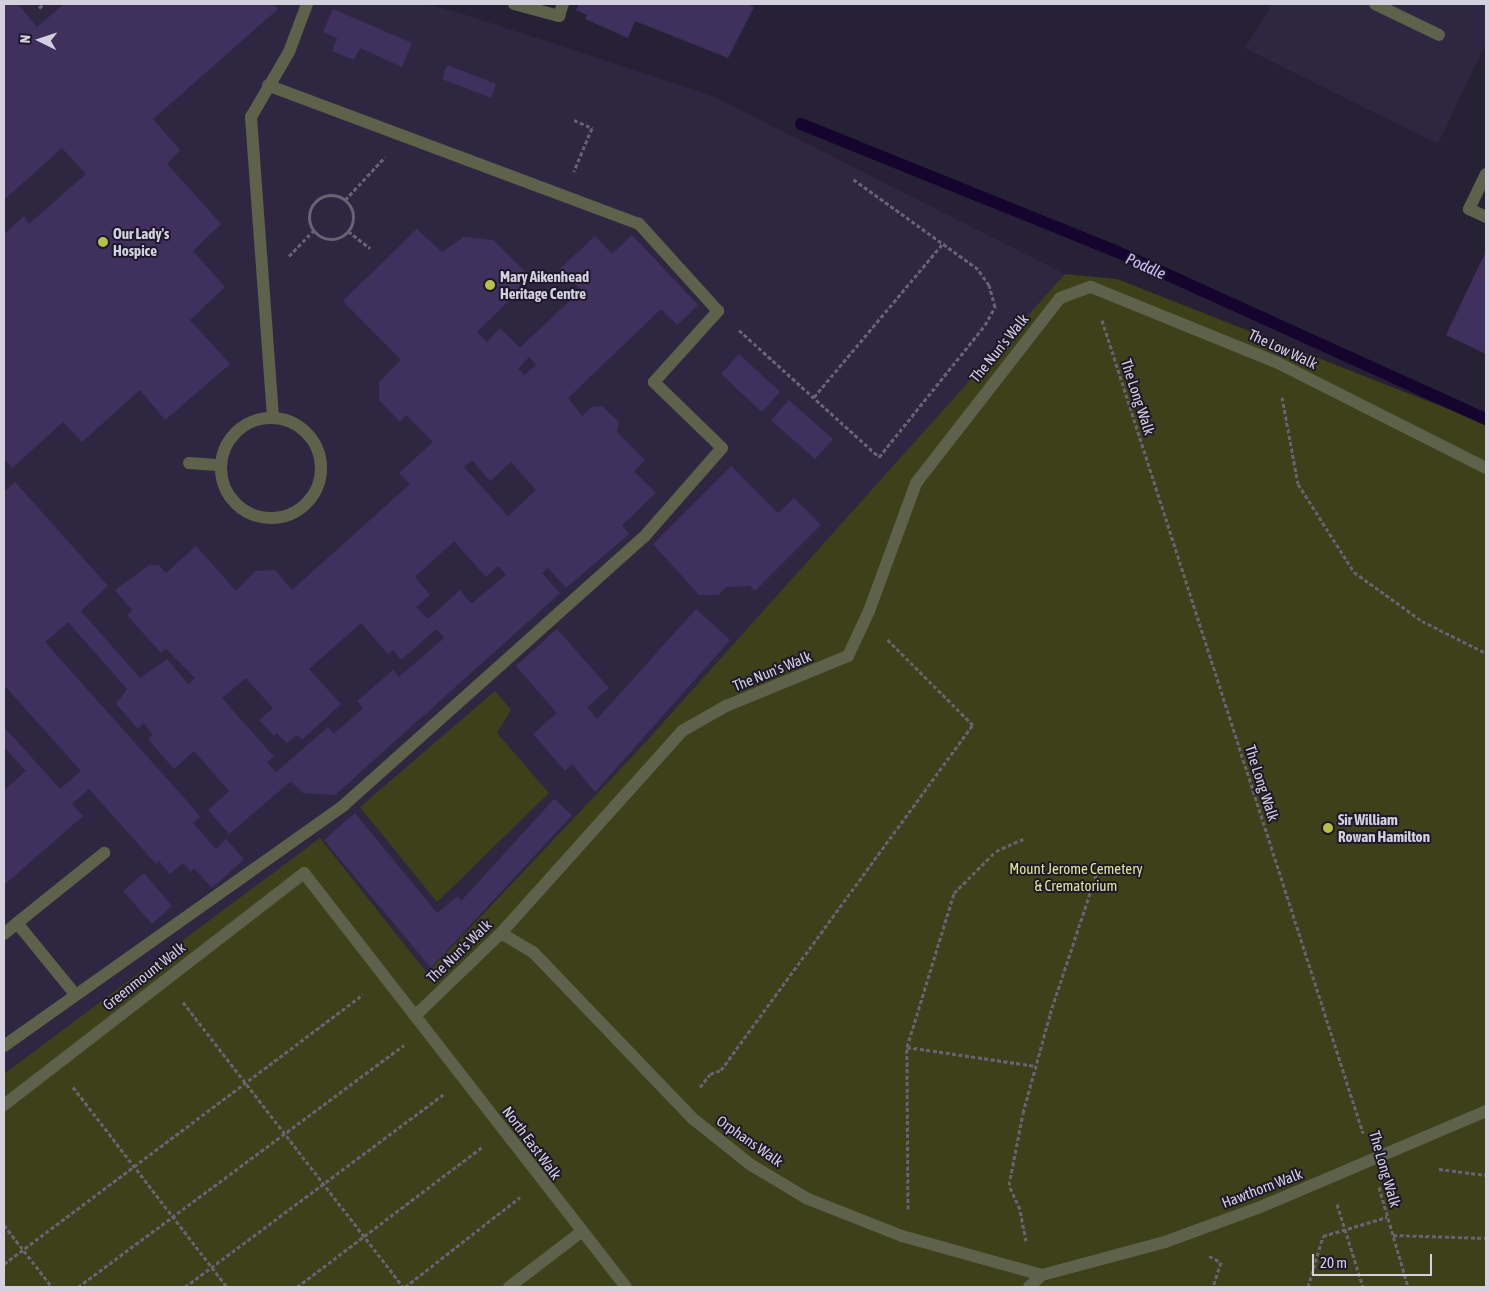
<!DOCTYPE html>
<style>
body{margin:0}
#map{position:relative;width:1490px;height:1291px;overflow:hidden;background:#272135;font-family:"Asap Condensed",sans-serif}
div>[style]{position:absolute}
.built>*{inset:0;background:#2f2741}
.green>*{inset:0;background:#3d4019}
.stream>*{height:12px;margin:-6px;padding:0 6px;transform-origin:6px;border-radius:6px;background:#15042e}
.building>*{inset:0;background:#3f305e}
.path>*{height:3px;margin-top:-1.5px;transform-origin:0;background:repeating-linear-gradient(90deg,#676274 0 4px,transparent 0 6.5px)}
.path>.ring{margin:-1.5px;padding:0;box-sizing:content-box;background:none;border:3px solid #676274;border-radius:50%}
.minor>*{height:12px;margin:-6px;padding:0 6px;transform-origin:6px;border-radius:6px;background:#5f624a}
.minor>.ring{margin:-6px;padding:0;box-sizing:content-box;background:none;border:12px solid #5f624a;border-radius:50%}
.dots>*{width:14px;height:14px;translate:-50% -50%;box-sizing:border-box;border:2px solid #1d182a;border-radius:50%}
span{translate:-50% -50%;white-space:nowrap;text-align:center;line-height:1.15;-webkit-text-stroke:4px #1d182a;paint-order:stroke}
.poi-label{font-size:15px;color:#d4d1de;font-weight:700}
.left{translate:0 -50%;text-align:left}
.street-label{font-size:15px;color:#d4d1de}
.park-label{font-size:15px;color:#dfe690}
.water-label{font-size:16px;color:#d0bffd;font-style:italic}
.frame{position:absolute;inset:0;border:5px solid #d4d1de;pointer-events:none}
.north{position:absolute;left:15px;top:15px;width:50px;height:50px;-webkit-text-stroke:4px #1d182a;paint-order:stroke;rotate:274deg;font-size:14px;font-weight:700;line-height:20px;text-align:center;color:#d4d1de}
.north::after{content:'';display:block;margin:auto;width:18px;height:22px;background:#d4d1de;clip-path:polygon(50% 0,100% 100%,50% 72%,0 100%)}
.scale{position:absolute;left:1312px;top:1254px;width:120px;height:22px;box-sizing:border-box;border:2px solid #d4d1de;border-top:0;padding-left:6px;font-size:15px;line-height:18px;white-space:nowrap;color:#d4d1de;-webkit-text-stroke:4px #1d182a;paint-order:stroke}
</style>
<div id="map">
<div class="built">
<i style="clip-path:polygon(4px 4px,425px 4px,457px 12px,712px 96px,1065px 274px,643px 745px,426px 973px,145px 970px,4px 1074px)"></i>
<i style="clip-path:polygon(1272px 4px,1486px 4px,1486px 42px,1438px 144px,1245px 48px)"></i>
</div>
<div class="green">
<i style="clip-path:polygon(1065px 274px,1117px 279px,1486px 424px,1486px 1287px,4px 1287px,4px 1074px,320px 838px,427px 973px,643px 745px)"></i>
<i style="clip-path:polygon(495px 691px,511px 710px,497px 733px,549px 793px,437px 902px,360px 807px)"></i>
</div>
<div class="stream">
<i style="left:801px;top:124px;width:336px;rotate:22deg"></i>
<i style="left:1113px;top:250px;width:409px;rotate:24.4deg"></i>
</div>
<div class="building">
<i style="clip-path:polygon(4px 4px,18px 4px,37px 27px,64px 4px,273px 4px,278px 9px,153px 119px,180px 150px,167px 164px,221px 224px,193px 251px,225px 287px,190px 320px,230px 364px,165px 420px,140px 390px,82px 442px,63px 422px,12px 468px,4px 459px,4px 234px,24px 216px,29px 224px,86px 174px,62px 148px,4px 200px)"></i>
<i style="clip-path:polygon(579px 4px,746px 4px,754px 7px,728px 58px,635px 21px,628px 38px,585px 19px,587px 15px,576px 10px)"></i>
<i style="clip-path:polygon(333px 9px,412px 43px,402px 67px,360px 48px,354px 60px,332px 51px,337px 38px,323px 32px)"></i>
<i style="clip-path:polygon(447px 65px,496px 84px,491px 98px,442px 79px)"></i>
<i style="clip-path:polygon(evenodd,417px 229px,442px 252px,464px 237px,493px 240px,532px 278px,477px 332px,487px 342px,500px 328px,520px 348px,581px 290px,560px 269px,595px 236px,612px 254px,632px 235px,698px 305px,677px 325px,661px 309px,568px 398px,582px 416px,592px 407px,602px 406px,619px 422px,617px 432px,645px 460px,634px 471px,656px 493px,622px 525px,629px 534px,566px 588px,548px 568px,542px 573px,560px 593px,335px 795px,303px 793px,291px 781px,229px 834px,208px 810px,229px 791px,194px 751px,174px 769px,148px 739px,153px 735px,144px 723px,138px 729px,116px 704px,127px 689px,68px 622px,45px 642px,194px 809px,200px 817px,193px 823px,216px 849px,226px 839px,244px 859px,212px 888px,194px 868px,191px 872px,183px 863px,170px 874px,159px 861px,156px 864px,89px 789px,72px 804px,83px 816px,4px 885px,4px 790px,26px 771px,4px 747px,4px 727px,60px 789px,81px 771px,4px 685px,4px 492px,15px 482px,108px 586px,81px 611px,140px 678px,167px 659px,188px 684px,195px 678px,166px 649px,161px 653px,127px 615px,132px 610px,115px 590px,149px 565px,159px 565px,166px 573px,196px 546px,236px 591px,255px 571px,275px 570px,292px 590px,410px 484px,399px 473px,433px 442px,406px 415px,400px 422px,379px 400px,379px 382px,401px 360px,343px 301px,417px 229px,529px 357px,536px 365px,525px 375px,518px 369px,529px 357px,417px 229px,472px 460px,490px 481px,511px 462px,536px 490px,508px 516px,464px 467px,472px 460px,417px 229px,454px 541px,486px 577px,498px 566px,506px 575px,471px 604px,460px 590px,428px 619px,416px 607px,430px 595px,415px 577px,454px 541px,417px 229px,361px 623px,388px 654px,393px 650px,401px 660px,436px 629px,444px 638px,399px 677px,393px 670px,357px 701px,363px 708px,334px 734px,328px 727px,276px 772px,267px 762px,274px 757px,222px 698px,246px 678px,273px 708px,259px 720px,274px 736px,277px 733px,287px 743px,297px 735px,302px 740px,341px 704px,309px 669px,361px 623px)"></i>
<i style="clip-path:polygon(1486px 251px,1486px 354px,1446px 335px)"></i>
<i style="clip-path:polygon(739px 354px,780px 392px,762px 412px,721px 374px)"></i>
<i style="clip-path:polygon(789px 400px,833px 439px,815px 459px,771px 420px)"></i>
<i style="clip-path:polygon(731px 466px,778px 513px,794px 498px,821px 525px,755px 591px,750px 586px,726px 587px,719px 595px,699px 595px,653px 544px)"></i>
<i style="clip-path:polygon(696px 609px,730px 640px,595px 792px,572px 764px,565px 771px,533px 734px,557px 713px,516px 666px,557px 629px,609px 688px,587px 707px,597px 719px)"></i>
<i style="clip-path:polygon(554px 799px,572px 815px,431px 968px,324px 840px,355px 813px,437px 913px,458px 896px,461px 901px)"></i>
<i style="clip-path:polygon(144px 873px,172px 906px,152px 924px,123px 891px)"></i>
</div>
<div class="path">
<i style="left:39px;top:8px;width:6px;rotate:-39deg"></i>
<i style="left:574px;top:120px;width:20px;rotate:24deg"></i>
<i style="left:592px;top:128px;width:47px;rotate:112.7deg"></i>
<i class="ring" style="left:309px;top:195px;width:41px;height:41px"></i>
<i style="left:345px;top:200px;width:59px;rotate:-47.1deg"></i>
<i style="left:348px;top:231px;width:28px;rotate:38deg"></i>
<i style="left:289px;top:256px;width:35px;rotate:-46deg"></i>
<i style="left:1102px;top:320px;width:854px;rotate:72.2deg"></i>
<i style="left:739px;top:330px;width:189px;rotate:42.2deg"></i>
<i style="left:879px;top:457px;width:169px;rotate:-51.2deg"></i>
<i style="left:985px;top:325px;width:21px;rotate:-61deg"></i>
<i style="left:995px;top:307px;width:23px;rotate:-105deg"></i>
<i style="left:989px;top:285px;width:19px;rotate:-125deg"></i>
<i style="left:978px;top:269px;width:154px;rotate:-144.2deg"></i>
<i style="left:814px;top:397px;width:202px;rotate:-50deg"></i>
<i style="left:1282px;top:397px;width:88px;rotate:79.6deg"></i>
<i style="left:1298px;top:484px;width:104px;rotate:57.5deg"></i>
<i style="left:1354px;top:572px;width:84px;rotate:35.8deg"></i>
<i style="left:1422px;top:621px;width:72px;rotate:26.6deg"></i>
<i style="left:183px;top:1002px;width:360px;rotate:52.3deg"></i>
<i style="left:907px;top:1047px;width:130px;rotate:8.4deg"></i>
<i style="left:73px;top:1087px;width:252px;rotate:52.4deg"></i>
<i style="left:700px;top:1087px;width:16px;rotate:-52deg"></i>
<i style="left:710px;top:1074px;width:12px;rotate:-20deg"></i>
<i style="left:721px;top:1070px;width:427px;rotate:-53.9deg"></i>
<i style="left:973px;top:725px;width:123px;rotate:-135deg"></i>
<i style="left:1439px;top:1169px;width:47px;rotate:7.3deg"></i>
<i style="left:1379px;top:1187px;width:104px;rotate:73.8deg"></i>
<i style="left:1337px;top:1204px;width:87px;rotate:72.6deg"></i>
<i style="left:908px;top:1209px;width:162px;rotate:-90.4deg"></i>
<i style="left:907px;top:1047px;width:161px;rotate:-73deg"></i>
<i style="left:954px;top:893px;width:59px;rotate:-45deg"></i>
<i style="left:996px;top:851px;width:30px;rotate:-24deg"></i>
<i style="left:4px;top:1225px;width:78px;rotate:52.3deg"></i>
<i style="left:1393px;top:1235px;width:93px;rotate:1.8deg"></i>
<i style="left:1026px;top:1241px;width:33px;rotate:-101deg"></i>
<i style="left:1020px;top:1209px;width:26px;rotate:-115deg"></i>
<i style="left:1009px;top:1185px;width:73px;rotate:-79deg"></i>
<i style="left:1023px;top:1113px;width:103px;rotate:-74.7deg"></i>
<i style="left:1050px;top:1014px;width:153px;rotate:-71.7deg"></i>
<i style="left:1209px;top:1256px;width:13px;rotate:27deg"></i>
<i style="left:1221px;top:1262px;width:26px;rotate:108deg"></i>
<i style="left:4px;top:1264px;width:449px;rotate:-36.9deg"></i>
<i style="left:78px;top:1287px;width:406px;rotate:-36.6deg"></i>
<i style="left:185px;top:1287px;width:322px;rotate:-36.7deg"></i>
<i style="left:297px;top:1287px;width:232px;rotate:-37.1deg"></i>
<i style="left:405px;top:1287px;width:146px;rotate:-38deg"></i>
<i style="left:1308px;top:1287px;width:53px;rotate:-73.6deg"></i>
<i style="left:1323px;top:1236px;width:67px;rotate:-16.5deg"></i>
</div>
<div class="minor">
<i style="left:514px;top:4px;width:47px;rotate:14.9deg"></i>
<i style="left:559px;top:16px;width:13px;rotate:-72deg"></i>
<i style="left:1375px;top:4px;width:71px;rotate:25.8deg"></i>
<i style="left:1486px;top:174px;width:39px;rotate:116deg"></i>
<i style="left:1469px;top:209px;width:19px;rotate:25deg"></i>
<i style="left:273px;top:417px;width:301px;rotate:-94.2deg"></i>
<i style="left:251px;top:117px;width:75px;rotate:-59.7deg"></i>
<i style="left:289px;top:52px;width:51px;rotate:-69.4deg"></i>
<i class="ring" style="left:221px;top:418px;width:88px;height:88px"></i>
<i style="left:189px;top:463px;width:31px;rotate:4deg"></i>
<i style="left:17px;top:923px;width:112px;rotate:-38.8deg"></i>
<i style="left:501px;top:933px;width:37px;rotate:31deg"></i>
<i style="left:533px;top:952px;width:230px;rotate:46.2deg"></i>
<i style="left:692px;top:1118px;width:75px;rotate:38.5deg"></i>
<i style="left:751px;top:1165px;width:66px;rotate:30.8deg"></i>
<i style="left:808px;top:1199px;width:101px;rotate:21.5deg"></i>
<i style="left:902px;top:1236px;width:145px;rotate:15.6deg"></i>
<i style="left:4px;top:934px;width:17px;rotate:-40deg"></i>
<i style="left:17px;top:923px;width:90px;rotate:50.8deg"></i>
<i style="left:415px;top:1016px;width:120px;rotate:-44deg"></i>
<i style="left:501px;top:933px;width:271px;rotate:-48.1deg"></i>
<i style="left:682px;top:731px;width:51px;rotate:-29.6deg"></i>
<i style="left:726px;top:706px;width:132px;rotate:-22.3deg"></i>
<i style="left:848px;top:656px;width:50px;rotate:-65deg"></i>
<i style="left:869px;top:611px;width:136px;rotate:-69.8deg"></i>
<i style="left:916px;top:483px;width:234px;rotate:-52.1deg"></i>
<i style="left:1060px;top:298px;width:33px;rotate:-20deg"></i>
<i style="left:1091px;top:287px;width:200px;rotate:22.1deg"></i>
<i style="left:1276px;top:362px;width:235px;rotate:26.8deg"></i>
<i style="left:4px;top:1046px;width:417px;rotate:-35.3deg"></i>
<i style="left:344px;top:805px;width:402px;rotate:-41.8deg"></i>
<i style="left:644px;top:537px;width:118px;rotate:-48.8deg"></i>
<i style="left:722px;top:448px;width:95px;rotate:-135.9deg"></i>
<i style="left:654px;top:382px;width:96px;rotate:-48deg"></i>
<i style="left:718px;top:311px;width:118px;rotate:-132.2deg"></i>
<i style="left:639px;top:224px;width:396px;rotate:-159.5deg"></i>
<i style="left:4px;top:1105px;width:379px;rotate:-37.7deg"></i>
<i style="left:304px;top:873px;width:524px;rotate:52.13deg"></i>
<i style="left:509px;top:1287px;width:89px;rotate:-37.3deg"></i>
<i style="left:1029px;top:1287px;width:18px;rotate:-43deg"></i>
<i style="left:1042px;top:1275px;width:127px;rotate:-15deg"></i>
<i style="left:1165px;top:1242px;width:99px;rotate:-20.1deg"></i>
<i style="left:1258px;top:1208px;width:248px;rotate:-23deg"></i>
</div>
<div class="dots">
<i style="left:103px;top:242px;background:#b9c046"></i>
<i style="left:490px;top:285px;background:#b9c046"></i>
<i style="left:1328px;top:828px;background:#b9c046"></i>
</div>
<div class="poi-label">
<span class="left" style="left:113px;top:242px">Our Lady's<br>Hospice</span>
<span class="left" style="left:500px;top:285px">Mary Aikenhead<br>Heritage Centre</span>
<span class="left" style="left:1338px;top:828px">Sir William<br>Rowan Hamilton</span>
</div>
<div class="street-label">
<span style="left:999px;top:348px;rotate:-51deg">The Nun's Walk</span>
<span style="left:1283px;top:349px;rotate:25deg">The Low Walk</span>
<span style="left:1138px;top:397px;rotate:72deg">The Long Walk</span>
<span style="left:772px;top:671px;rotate:-22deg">The Nun's Walk</span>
<span style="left:1262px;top:783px;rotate:72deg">The Long Walk</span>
<span style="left:459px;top:951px;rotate:-44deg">The Nun's Walk</span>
<span style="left:144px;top:976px;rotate:-38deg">Greenmount Walk</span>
<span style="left:750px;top:1141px;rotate:35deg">Orphans Walk</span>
<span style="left:532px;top:1143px;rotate:53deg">North East Walk</span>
<span style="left:1385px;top:1169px;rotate:74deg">The Long Walk</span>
<span style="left:1262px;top:1188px;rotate:-21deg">Hawthorn Walk</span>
</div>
<div class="park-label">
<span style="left:1076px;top:877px">Mount Jerome Cemetery<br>&amp; Crematorium</span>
</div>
<div class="water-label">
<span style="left:1146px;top:266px;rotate:24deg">Poddle</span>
</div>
<div class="frame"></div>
<div class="north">N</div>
<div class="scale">20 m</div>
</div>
